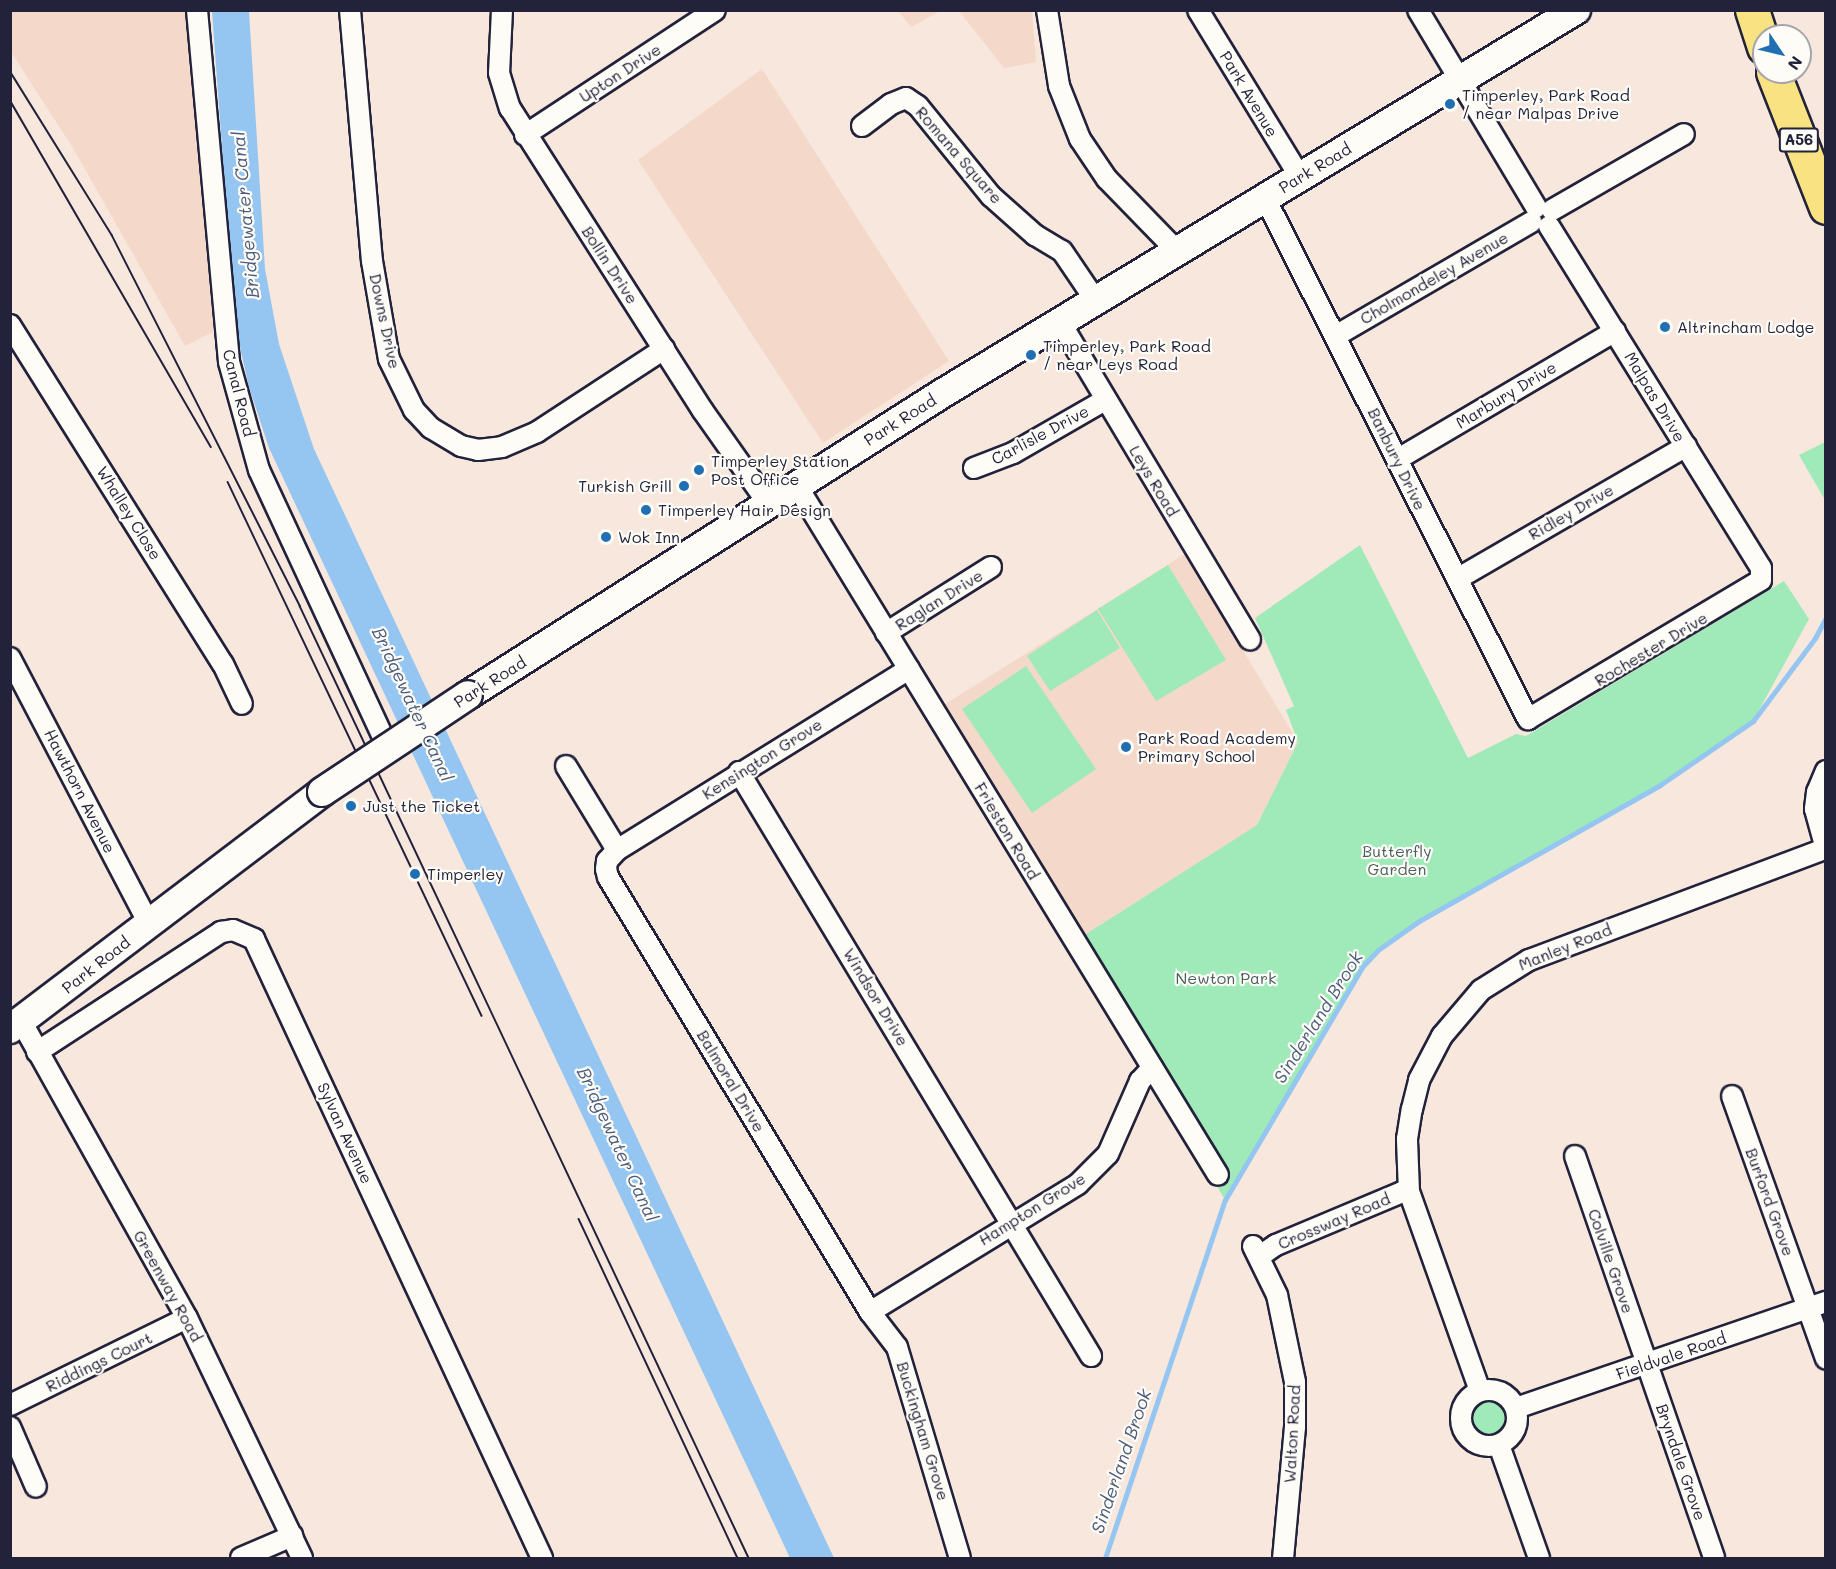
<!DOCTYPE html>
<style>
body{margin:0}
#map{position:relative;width:1836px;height:1569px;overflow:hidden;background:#f8e7dd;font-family:Mali,sans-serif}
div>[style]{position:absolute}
.built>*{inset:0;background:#f4d8ca}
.green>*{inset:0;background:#a0e9b8}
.round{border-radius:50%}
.water>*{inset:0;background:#94c6f1}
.stream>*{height:5px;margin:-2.5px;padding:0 2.5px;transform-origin:2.5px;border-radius:2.5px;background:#94c6f1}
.roads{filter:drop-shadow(2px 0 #22223b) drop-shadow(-2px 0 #22223b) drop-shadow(0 2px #22223b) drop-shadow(0 -2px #22223b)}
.street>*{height:20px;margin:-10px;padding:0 10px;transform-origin:10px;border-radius:10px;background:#fdfcf7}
.street>.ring{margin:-10px;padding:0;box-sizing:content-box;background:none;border:20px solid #fdfcf7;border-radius:50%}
.secondary>*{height:28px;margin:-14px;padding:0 14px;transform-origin:14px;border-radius:14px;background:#fdfcf7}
.highway>*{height:33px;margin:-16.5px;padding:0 16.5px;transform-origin:16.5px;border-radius:16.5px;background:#f8e281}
.tram>*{height:1.5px;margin:-0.75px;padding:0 0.75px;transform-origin:0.75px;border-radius:0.75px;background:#22223b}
.bridges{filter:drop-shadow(2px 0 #22223b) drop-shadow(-2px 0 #22223b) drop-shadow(0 2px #22223b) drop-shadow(0 -2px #22223b)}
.secondary-bridge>*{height:28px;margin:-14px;padding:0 14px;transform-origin:14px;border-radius:14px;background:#fdfcf7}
.dots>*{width:16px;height:16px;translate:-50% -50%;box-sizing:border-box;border:3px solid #fdfcf7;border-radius:50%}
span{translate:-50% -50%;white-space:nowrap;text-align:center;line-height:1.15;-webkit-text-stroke:4.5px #fdfcf7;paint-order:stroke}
.shield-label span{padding:2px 4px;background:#fdfcf7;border:2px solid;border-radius:4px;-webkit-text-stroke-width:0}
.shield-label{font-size:15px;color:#22223b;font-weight:700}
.street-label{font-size:16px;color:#22223b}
.poi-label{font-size:16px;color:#22223b}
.left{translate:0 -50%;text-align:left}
.right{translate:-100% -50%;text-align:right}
.park-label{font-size:16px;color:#485e60}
.water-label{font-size:18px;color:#4a5b7b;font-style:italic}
.frame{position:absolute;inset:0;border:12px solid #22223b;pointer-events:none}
.north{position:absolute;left:1752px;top:24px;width:60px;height:60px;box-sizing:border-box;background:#fdfcf7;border:2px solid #a5a5ac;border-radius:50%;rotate:125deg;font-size:16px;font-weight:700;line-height:24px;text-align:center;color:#22223b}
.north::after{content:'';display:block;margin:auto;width:21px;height:27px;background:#1f6fb2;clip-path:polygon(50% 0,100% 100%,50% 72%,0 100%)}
</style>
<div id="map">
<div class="built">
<i style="clip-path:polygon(11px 11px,191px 11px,218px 326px,215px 331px,185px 346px,73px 148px,11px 52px)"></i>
<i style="clip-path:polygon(898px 11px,940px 11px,911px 27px)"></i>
<i style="clip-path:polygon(959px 11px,1032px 11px,1036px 62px,1004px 68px)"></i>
<i style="clip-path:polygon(762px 69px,949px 361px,823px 443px,638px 160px)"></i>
<i style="clip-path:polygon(1185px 554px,1298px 742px,1257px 825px,1075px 941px,934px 711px)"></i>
</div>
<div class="green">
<i style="clip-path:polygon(1825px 442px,1825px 500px,1799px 455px)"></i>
<i style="clip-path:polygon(1360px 545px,1468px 758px,1516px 734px,1526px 736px,1784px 581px,1809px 619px,1753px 721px,1660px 785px,1419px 921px,1378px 950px,1362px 967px,1225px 1200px,1075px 941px,1257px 825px,1298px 742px,1286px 710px,1294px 706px,1255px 618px)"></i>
<i style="clip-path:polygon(1168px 565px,1226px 660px,1156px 701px,1098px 609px)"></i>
<i style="clip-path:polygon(1097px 610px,1120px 648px,1050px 691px,1027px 656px)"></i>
<i style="clip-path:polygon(1026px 666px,1096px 769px,1032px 813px,962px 709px)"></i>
<i class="round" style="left:1471px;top:1397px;width:38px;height:38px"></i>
</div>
<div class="water">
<i style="clip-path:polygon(212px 11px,249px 11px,265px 269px,279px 344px,314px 449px,834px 1558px,790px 1558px,269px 448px,249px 387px,235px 325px)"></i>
</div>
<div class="stream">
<i style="left:1105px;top:1558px;width:378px;rotate:-71.5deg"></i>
<i style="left:1225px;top:1200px;width:270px;rotate:-59.5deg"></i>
<i style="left:1362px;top:967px;width:23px;rotate:-47deg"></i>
<i style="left:1378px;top:950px;width:50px;rotate:-35.3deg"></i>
<i style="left:1419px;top:921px;width:277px;rotate:-29.4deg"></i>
<i style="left:1660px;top:785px;width:113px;rotate:-34.5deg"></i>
<i style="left:1753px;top:721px;width:104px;rotate:-53.2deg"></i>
<i style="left:1815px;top:638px;width:24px;rotate:-62deg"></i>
</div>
<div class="roads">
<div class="street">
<i style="left:197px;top:10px;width:353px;rotate:84.8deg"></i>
<i style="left:229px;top:362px;width:112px;rotate:74.5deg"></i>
<i style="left:259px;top:470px;width:306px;rotate:65.1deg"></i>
<i style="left:350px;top:10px;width:252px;rotate:85deg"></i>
<i style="left:372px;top:261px;width:99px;rotate:80.2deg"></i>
<i style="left:389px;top:359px;width:57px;rotate:63.9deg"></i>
<i style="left:414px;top:410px;width:25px;rotate:47deg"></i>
<i style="left:431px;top:428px;width:35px;rotate:31deg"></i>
<i style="left:461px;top:446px;width:17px;rotate:13deg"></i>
<i style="left:478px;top:450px;width:24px;rotate:-7deg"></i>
<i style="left:502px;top:447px;width:38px;rotate:-23deg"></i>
<i style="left:537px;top:432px;width:152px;rotate:-33.2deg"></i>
<i style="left:502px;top:10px;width:63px;rotate:92.7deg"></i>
<i style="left:499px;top:73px;width:37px;rotate:73deg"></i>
<i style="left:510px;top:108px;width:359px;rotate:57.5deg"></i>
<i style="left:703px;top:411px;width:113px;rotate:54.8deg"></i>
<i style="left:1047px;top:10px;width:77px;rotate:81deg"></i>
<i style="left:1059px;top:86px;width:57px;rotate:68.4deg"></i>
<i style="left:1080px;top:139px;width:48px;rotate:56deg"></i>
<i style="left:1107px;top:179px;width:100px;rotate:45.8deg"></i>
<i style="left:1198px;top:10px;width:196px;rotate:58.6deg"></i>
<i style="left:1418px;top:10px;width:230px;rotate:59.1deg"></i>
<i style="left:862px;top:126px;width:36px;rotate:-37deg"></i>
<i style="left:891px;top:104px;width:16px;rotate:-22deg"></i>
<i style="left:906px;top:98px;width:14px;rotate:34deg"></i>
<i style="left:918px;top:106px;width:116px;rotate:51deg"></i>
<i style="left:991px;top:196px;width:59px;rotate:41.6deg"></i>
<i style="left:1035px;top:235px;width:31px;rotate:31deg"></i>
<i style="left:1062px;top:251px;width:60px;rotate:55.8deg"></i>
<i style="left:525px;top:135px;width:227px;rotate:-33.3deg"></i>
<i style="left:1265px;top:198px;width:584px;rotate:63.22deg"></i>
<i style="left:1528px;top:719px;width:271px;rotate:-30.8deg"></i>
<i style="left:1761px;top:580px;width:12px;rotate:-90deg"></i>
<i style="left:1761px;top:568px;width:402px;rotate:-121.8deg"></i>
<i style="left:1552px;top:210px;width:152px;rotate:-29.9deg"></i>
<i style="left:1060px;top:322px;width:370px;rotate:59.1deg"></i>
<i style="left:10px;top:325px;width:400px;rotate:57.9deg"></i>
<i style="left:223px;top:664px;width:44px;rotate:64.6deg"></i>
<i style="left:1337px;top:335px;width:225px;rotate:-30.2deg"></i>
<i style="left:1398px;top:459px;width:252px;rotate:-30.5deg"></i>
<i style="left:974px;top:468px;width:42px;rotate:-21deg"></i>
<i style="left:1013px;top:453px;width:106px;rotate:-29.9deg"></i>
<i style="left:797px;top:486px;width:807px;rotate:58.57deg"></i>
<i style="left:1457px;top:579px;width:265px;rotate:-30.1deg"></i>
<i style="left:886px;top:633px;width:124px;rotate:-32.2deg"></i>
<i style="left:10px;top:658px;width:300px;rotate:62.4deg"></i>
<i style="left:909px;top:669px;width:344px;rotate:148.2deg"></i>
<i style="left:617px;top:850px;width:15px;rotate:132deg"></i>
<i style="left:607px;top:861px;width:8px;rotate:97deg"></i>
<i style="left:606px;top:869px;width:8px;rotate:76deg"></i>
<i style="left:608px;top:877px;width:508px;rotate:58.94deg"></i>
<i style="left:870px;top:1312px;width:44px;rotate:52.4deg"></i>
<i style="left:897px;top:1347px;width:220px;rotate:73.4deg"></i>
<i style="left:566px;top:766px;width:98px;rotate:58.7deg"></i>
<i style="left:1826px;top:771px;width:23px;rotate:113deg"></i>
<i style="left:1817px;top:792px;width:17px;rotate:97deg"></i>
<i style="left:1815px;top:809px;width:41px;rotate:74.6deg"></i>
<i style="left:739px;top:772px;width:682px;rotate:58.92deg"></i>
<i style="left:21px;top:1021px;width:340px;rotate:60.8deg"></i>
<i style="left:187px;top:1318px;width:266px;rotate:64.4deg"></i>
<i style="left:37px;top:1052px;width:220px;rotate:-33.1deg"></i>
<i style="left:221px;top:932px;width:12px;rotate:-9deg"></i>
<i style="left:233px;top:930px;width:23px;rotate:23deg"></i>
<i style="left:254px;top:939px;width:683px;rotate:65.05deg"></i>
<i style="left:1732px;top:1096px;width:279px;rotate:70.3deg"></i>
<i style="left:1575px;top:1156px;width:425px;rotate:70.9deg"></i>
<i style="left:1253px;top:1246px;width:55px;rotate:63.9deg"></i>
<i style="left:1277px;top:1295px;width:89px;rotate:78.3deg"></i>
<i style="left:1295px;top:1382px;width:45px;rotate:90deg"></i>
<i style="left:1295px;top:1427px;width:132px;rotate:95.2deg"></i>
<i style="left:1260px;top:1256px;width:19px;rotate:-35deg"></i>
<i style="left:1276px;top:1245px;width:137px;rotate:-22.8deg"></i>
<i style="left:1402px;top:1192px;width:7px"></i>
<i style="left:870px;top:1312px;width:244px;rotate:-31.6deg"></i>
<i style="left:1078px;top:1184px;width:42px;rotate:-45deg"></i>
<i style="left:1108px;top:1154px;width:80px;rotate:-66.3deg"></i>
<i style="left:1140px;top:1081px;width:18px;rotate:-47deg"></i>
<i class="ring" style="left:1461px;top:1390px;width:36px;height:36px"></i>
<i style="left:1480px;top:1391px;width:211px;rotate:-109.6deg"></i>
<i style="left:1409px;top:1192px;width:53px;rotate:-92.2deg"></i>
<i style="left:1407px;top:1139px;width:30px;rotate:-81deg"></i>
<i style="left:1412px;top:1109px;width:30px;rotate:-76deg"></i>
<i style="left:1419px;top:1080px;width:50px;rotate:-62.4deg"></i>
<i style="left:1442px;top:1036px;width:60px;rotate:-49.7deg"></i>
<i style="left:1481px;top:990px;width:57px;rotate:-32deg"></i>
<i style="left:1529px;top:960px;width:316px;rotate:-20.6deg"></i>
<i style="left:10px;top:1405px;width:197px;rotate:-26.2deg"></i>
<i style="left:1516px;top:1408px;width:328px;rotate:-18.9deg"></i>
<i style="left:10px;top:1427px;width:65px;rotate:66.6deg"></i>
<i style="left:1499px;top:1445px;width:120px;rotate:70.5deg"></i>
<i style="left:241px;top:1558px;width:56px;rotate:-23.3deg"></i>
</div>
<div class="secondary">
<i style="left:468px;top:695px;width:563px;rotate:-32.45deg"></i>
<i style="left:943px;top:393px;width:740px;rotate:-31.18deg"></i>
<i style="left:10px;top:1029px;width:392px;rotate:-37.2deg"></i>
</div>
<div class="highway">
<i style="left:1752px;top:10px;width:39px;rotate:72deg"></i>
<i style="left:1773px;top:72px;width:145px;rotate:68.6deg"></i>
</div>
</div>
<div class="tram">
<i style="left:10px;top:71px;width:193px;rotate:58.1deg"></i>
<i style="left:112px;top:235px;width:416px;rotate:63.1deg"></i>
<i style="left:300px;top:606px;width:1053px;rotate:64.75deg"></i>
<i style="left:10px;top:100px;width:401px;rotate:59.9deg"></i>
<i style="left:228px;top:482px;width:591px;rotate:64.56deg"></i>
<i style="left:579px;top:1219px;width:374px;rotate:64.9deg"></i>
</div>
<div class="bridges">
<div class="secondary-bridge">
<i style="left:322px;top:792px;width:175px;rotate:-33.6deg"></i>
</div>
</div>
<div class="dots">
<i style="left:1450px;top:104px;background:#1f6fb2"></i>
<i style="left:1665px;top:327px;background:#1f6fb2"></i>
<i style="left:1031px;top:355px;background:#1f6fb2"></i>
<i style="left:699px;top:470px;background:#1f6fb2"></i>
<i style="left:684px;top:486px;background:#1f6fb2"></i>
<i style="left:646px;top:510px;background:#1f6fb2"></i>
<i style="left:606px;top:537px;background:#1f6fb2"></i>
<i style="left:1126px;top:747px;background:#1f6fb2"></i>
<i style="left:351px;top:806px;background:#1f6fb2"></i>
<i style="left:415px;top:874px;background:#1f6fb2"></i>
</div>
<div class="shield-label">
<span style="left:1799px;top:140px">A56</span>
</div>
<div class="street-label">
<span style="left:620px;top:73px;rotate:-33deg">Upton Drive</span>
<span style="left:1249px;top:94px;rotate:59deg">Park Avenue</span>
<span style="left:959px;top:155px;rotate:49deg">Romana Square</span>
<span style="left:1315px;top:168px;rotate:-31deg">Park Road</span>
<span style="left:610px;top:265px;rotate:57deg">Bollin Drive</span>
<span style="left:1434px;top:278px;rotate:-30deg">Cholmondeley Avenue</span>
<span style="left:385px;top:321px;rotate:78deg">Downs Drive</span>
<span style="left:239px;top:393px;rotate:76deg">Canal Road</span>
<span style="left:1506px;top:395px;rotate:-31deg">Marbury Drive</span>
<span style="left:1655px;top:397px;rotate:59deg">Malpas Drive</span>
<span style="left:900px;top:420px;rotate:-32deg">Park Road</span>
<span style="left:1040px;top:435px;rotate:-28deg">Carlisle Drive</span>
<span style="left:1397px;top:459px;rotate:64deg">Banbury Drive</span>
<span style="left:1154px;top:481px;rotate:59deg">Leys Road</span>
<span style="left:1571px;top:512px;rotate:-30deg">Ridley Drive</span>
<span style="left:129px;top:513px;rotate:58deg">Whalley Close</span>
<span style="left:939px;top:600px;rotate:-32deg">Raglan Drive</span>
<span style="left:1651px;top:649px;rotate:-31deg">Rochester Drive</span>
<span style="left:490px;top:682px;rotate:-32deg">Park Road</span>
<span style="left:762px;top:759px;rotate:-32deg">Kensington Grove</span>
<span style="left:80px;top:791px;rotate:63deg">Hawthorn Avenue</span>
<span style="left:1007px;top:831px;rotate:59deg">Frieston Road</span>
<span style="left:1565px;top:947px;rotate:-22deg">Manley Road</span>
<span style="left:96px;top:965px;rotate:-38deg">Park Road</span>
<span style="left:876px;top:997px;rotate:59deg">Windsor Drive</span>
<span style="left:731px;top:1081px;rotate:59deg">Balmoral Drive</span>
<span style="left:345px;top:1133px;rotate:65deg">Sylvan Avenue</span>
<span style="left:1770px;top:1202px;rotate:70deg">Burford Grove</span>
<span style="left:1032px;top:1209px;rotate:-32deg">Hampton Grove</span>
<span style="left:1334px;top:1221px;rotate:-23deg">Crossway Road</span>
<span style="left:1611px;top:1261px;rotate:71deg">Colville Grove</span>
<span style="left:168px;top:1286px;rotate:61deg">Greenway Road</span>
<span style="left:1671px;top:1356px;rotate:-19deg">Fieldvale Road</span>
<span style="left:99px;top:1362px;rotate:-26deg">Riddings Court</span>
<span style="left:923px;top:1431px;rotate:73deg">Buckingham Grove</span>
<span style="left:1292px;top:1434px;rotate:-87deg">Walton Road</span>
<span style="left:1681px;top:1462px;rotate:71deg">Bryndale Grove</span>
</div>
<div class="poi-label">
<span class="left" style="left:1462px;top:104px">Timperley, Park Road<br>/ near Malpas Drive</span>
<span class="left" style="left:1677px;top:327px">Altrincham Lodge</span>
<span class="left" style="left:1043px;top:355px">Timperley, Park Road<br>/ near Leys Road</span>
<span class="left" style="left:711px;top:470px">Timperley Station<br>Post Office</span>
<span class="right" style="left:672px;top:486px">Turkish Grill</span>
<span class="left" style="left:658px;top:510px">Timperley Hair Design</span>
<span class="left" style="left:618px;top:537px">Wok Inn</span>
<span class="left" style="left:1138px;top:747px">Park Road Academy<br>Primary School</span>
<span class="left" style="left:363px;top:806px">Just the Ticket</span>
<span class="left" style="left:427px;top:874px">Timperley</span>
</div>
<div class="park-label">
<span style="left:1397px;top:860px">Butterfly<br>Garden</span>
<span style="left:1226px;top:978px">Newton Park</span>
</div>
<div class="water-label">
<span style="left:245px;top:215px;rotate:-95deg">Bridgewater Canal</span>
<span style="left:413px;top:704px;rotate:65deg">Bridgewater Canal</span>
<span style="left:1318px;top:1017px;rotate:-58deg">Sinderland Brook</span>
<span style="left:618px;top:1144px;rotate:65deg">Bridgewater Canal</span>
<span style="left:1121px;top:1461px;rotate:-71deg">Sinderland Brook</span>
</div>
<div class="frame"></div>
<div class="north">N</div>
</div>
